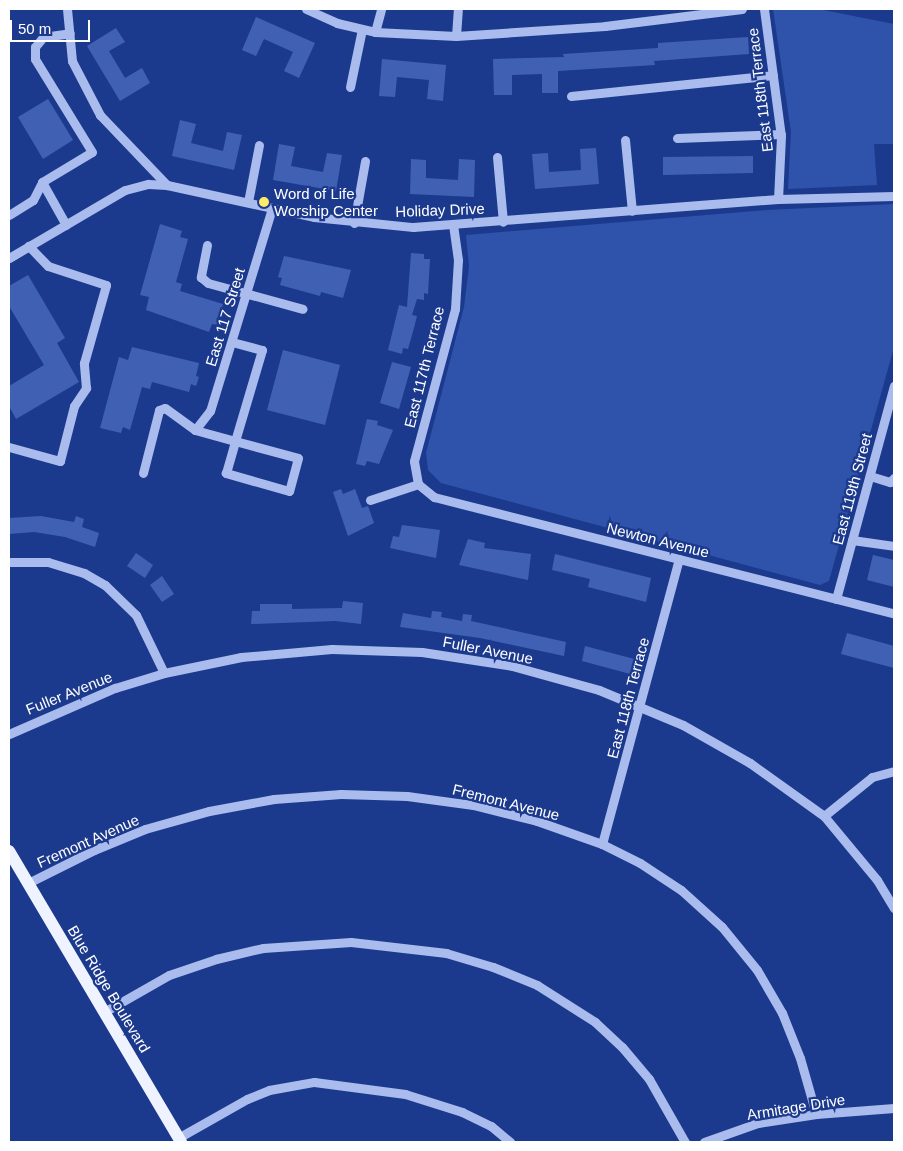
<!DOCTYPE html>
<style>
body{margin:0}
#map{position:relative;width:903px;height:1151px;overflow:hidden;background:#1c3a8d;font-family:Arial,sans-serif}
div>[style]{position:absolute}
.green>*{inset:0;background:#2f52ab}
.building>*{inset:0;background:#4061b3}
.minor>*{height:9px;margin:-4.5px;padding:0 4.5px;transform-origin:4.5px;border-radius:4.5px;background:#a9bced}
.major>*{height:12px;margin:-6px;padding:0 6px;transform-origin:6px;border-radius:6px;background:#eff3ff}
.dots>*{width:14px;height:14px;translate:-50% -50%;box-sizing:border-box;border:2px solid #1c3a8d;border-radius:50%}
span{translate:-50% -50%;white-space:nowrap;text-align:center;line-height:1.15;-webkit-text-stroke:4.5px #1c3a8d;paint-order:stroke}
.street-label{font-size:15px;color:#fff}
.poi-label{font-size:15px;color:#fff}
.left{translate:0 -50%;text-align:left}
.frame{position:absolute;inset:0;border:10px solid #fff;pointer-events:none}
.scale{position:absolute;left:10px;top:20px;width:80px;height:22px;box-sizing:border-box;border:2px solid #fff;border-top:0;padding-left:6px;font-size:15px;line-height:18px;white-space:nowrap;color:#fff;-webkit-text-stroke:4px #1c3a8d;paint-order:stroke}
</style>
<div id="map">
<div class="green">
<i style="clip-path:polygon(773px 9px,818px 9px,894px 24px,894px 144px,874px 144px,877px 185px,788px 189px,791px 132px)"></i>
<i style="clip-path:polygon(894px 204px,894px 347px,829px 581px,820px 585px,441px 483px,428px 470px,426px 453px,464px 307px,469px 266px,466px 235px,767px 210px)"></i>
</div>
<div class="building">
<i style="clip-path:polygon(256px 17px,315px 43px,299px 78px,284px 71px,293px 52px,264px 39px,256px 56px,242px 50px)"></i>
<i style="clip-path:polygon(116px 28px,125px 42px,109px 51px,125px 78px,142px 68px,150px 83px,120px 101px,87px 46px)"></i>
<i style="clip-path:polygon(748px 37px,749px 54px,654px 61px,655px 65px,558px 71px,558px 93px,542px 93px,542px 74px,512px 75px,512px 95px,494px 95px,493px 59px,564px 57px,563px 54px,658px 48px,658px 43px)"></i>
<i style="clip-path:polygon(382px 59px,446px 65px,443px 101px,427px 99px,429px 80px,397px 77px,395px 97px,379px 96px)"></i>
<i style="clip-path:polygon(48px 99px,73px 140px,43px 159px,18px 117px)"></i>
<i style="clip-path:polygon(180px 120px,196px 124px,191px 143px,223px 151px,227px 132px,242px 135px,234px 170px,172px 156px)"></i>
<i style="clip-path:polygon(279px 144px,295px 147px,291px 166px,323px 172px,327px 153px,342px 155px,336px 191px,273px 180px)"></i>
<i style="clip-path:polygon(596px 148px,599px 184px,535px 189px,532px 154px,548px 153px,549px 172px,581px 170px,580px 149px)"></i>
<i style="clip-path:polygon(753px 156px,753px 173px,663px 175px,663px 157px)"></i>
<i style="clip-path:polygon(411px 159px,426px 160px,426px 178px,458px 180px,459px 159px,475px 160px,474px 197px,410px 194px)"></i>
<i style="clip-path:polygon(160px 224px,182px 231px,180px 237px,188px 239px,176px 282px,182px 284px,180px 291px,223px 304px,217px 325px,212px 324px,209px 332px,146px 310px,149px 297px,140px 295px)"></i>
<i style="clip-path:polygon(411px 253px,424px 254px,424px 259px,430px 259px,428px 294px,424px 293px,424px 300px,417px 299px,412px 315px,417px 316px,414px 328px,408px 349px,403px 348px,402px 354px,388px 350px,399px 305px,407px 307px)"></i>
<i style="clip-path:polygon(284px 256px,351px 270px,343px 298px,321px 292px,320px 296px,280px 285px,282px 278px,278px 277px)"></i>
<i style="clip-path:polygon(28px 275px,65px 338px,57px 343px,79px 382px,16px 419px,9px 406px,9px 386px,44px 365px,9px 306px,9px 286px)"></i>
<i style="clip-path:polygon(132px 347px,199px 363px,196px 376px,199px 377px,196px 386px,191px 384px,189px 392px,152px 382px,150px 389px,142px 387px,130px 430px,123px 427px,121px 433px,100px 428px,119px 357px,128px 360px)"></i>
<i style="clip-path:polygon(283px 350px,340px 365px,325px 425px,267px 410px)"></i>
<i style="clip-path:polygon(392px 362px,411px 367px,399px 409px,380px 403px)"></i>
<i style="clip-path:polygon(367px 419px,378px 421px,377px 425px,393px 430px,379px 464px,367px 461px,365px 466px,356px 464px)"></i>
<i style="clip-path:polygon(341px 489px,343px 494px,355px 489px,362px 508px,368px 506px,374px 523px,348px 536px,333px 492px)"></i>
<i style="clip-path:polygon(41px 516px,74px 522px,76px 516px,84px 519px,82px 527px,99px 533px,95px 547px,65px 537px,34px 532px,9px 534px,9px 518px)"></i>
<i style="clip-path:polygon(402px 525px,440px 530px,436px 558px,390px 548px,393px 536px,399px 537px)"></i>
<i style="clip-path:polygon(468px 539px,485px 543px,484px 548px,531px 554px,528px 580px,459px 565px)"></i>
<i style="clip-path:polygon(136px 553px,153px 565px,145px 578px,127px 566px)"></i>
<i style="clip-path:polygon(555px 554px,651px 578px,646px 602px,588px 587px,590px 579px,552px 570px)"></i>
<i style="clip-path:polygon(873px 555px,894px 560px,894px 587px,867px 580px)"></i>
<i style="clip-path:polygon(162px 576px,174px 594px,162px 602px,150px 585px)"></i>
<i style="clip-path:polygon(343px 601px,363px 603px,361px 624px,335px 621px,251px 624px,252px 611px,260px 611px,260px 604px,292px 604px,292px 609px,342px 608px)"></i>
<i style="clip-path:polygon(432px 611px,442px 612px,441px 617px,462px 621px,463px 614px,472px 615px,471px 621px,566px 642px,564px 656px,480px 638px,400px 627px,403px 613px,431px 618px)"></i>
<i style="clip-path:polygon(847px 633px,894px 646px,894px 668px,841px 654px)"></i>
<i style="clip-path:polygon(585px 646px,638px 660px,634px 675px,582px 661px)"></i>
</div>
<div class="minor">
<i style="left:67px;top:9px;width:52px;rotate:84.5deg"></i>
<i style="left:72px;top:61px;width:61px;rotate:62.6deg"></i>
<i style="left:100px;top:115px;width:97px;rotate:46.3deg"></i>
<i style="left:306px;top:9px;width:34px;rotate:24deg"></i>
<i style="left:337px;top:23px;width:39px;rotate:13deg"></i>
<i style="left:375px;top:32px;width:81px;rotate:2.8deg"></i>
<i style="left:456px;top:36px;width:149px;rotate:-3.8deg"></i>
<i style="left:605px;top:26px;width:138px;rotate:-7.1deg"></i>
<i style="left:764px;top:9px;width:128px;rotate:82.4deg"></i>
<i style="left:781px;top:136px;width:63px;rotate:92.7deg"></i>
<i style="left:375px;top:32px;width:24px;rotate:-75deg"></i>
<i style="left:456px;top:36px;width:27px;rotate:-86deg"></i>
<i style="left:350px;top:87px;width:59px;rotate:-78.3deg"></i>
<i style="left:571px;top:96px;width:203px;rotate:-5.9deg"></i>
<i style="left:677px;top:138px;width:104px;rotate:-2.2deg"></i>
<i style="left:625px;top:140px;width:71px;rotate:84.4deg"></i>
<i style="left:497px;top:157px;width:65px;rotate:84.7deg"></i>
<i style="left:42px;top:182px;width:49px;rotate:60.8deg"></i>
<i style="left:248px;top:202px;width:58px;rotate:-79.1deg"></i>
<i style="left:9px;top:215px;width:28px;rotate:-32deg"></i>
<i style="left:33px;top:200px;width:20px;rotate:-63deg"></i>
<i style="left:42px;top:182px;width:58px;rotate:-31deg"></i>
<i style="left:92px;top:152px;width:109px;rotate:-121.5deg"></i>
<i style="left:35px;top:59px;width:12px;rotate:-90deg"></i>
<i style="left:35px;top:47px;width:13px;rotate:-51deg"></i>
<i style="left:43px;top:37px;width:27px;rotate:-8deg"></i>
<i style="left:354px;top:223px;width:63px;rotate:-79.9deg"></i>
<i style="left:207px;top:245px;width:33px;rotate:101deg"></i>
<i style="left:201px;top:277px;width:9px;rotate:41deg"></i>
<i style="left:208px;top:283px;width:98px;rotate:15.3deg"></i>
<i style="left:9px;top:258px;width:134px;rotate:-30.4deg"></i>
<i style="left:125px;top:190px;width:24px;rotate:-15deg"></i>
<i style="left:148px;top:184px;width:19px;rotate:3deg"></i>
<i style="left:167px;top:185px;width:150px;rotate:12.3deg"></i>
<i style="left:314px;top:217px;width:100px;rotate:5.8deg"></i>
<i style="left:413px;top:227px;width:366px;rotate:-4.4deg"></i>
<i style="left:778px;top:199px;width:116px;rotate:-1.5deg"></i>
<i style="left:195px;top:430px;width:24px;rotate:-52deg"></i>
<i style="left:210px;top:411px;width:212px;rotate:-73deg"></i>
<i style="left:235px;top:441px;width:65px;rotate:15.1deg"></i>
<i style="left:298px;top:458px;width:34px;rotate:105deg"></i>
<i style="left:289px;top:491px;width:66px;rotate:-164.1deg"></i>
<i style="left:226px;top:473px;width:33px;rotate:-74deg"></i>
<i style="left:9px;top:447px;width:53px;rotate:15.4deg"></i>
<i style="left:60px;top:461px;width:57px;rotate:-75.7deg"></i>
<i style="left:74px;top:406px;width:22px;rotate:-56deg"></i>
<i style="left:86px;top:388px;width:25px;rotate:-95deg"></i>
<i style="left:84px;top:363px;width:81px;rotate:-74.2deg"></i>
<i style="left:106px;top:285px;width:61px;rotate:-161.9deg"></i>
<i style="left:48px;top:266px;width:28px;rotate:-134deg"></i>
<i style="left:143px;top:473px;width:65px;rotate:-75.7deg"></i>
<i style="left:159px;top:410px;width:6px;rotate:-18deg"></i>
<i style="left:165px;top:408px;width:37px;rotate:36deg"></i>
<i style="left:195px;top:430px;width:41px;rotate:15.4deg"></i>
<i style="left:235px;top:441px;width:95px;rotate:-73.5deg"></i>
<i style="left:262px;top:350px;width:31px;rotate:-165deg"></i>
<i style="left:870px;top:476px;width:21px;rotate:17deg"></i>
<i style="left:890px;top:482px;width:6px;rotate:-45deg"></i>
<i style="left:418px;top:484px;width:21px;rotate:39deg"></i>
<i style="left:434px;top:497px;width:474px;rotate:14.2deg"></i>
<i style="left:418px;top:484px;width:23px;rotate:-100deg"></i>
<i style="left:414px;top:461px;width:157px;rotate:-74.9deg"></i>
<i style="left:455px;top:309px;width:49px;rotate:-86.5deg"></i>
<i style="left:458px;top:260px;width:34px;rotate:-98deg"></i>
<i style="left:370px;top:500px;width:51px;rotate:-18.4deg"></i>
<i style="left:852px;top:540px;width:42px;rotate:8.1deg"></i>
<i style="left:9px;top:562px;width:39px"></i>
<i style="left:48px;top:562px;width:38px;rotate:17deg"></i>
<i style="left:84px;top:573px;width:24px;rotate:30deg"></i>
<i style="left:105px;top:585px;width:43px;rotate:44.1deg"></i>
<i style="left:136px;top:615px;width:64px;rotate:64.2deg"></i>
<i style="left:836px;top:599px;width:221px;rotate:-74.8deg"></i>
<i style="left:9px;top:734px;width:116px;rotate:-23.5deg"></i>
<i style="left:115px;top:688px;width:51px;rotate:-17deg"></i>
<i style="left:164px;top:673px;width:79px;rotate:-11.7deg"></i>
<i style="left:241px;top:657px;width:91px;rotate:-5deg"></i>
<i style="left:332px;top:649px;width:90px;rotate:1.9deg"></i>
<i style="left:422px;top:652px;width:91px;rotate:8.8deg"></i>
<i style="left:512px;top:666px;width:90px;rotate:15.4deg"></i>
<i style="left:599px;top:690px;width:91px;rotate:22.6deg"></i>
<i style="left:683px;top:725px;width:77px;rotate:29.6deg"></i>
<i style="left:750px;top:763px;width:91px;rotate:35.6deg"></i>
<i style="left:824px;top:816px;width:83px;rotate:50.4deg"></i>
<i style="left:877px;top:880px;width:33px;rotate:59deg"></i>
<i style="left:824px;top:816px;width:62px;rotate:-39.1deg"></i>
<i style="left:872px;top:777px;width:23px;rotate:-15deg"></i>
<i style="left:602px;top:844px;width:295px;rotate:-74.9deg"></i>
<i style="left:28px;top:883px;width:74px;rotate:-26.6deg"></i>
<i style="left:94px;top:850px;width:55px;rotate:-22.4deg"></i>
<i style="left:145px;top:829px;width:66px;rotate:-15.7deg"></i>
<i style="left:209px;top:811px;width:66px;rotate:-10.5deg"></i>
<i style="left:274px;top:799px;width:67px;rotate:-4.3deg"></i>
<i style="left:341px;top:794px;width:66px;rotate:1.7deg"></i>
<i style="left:407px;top:796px;width:67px;rotate:7.8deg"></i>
<i style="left:473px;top:805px;width:66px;rotate:14deg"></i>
<i style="left:537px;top:821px;width:69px;rotate:19.5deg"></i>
<i style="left:602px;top:844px;width:42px;rotate:26.6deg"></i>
<i style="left:640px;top:863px;width:49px;rotate:33.4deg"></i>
<i style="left:681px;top:890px;width:55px;rotate:42.1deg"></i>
<i style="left:722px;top:927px;width:55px;rotate:50.9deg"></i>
<i style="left:757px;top:970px;width:50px;rotate:59.8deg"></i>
<i style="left:782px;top:1013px;width:48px;rotate:68.2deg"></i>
<i style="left:800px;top:1058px;width:58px;rotate:74.1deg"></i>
<i style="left:104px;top:1012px;width:75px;rotate:-29.6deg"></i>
<i style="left:169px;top:975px;width:50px;rotate:-18.8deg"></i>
<i style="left:216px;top:959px;width:48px;rotate:-13.2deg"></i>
<i style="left:263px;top:948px;width:88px;rotate:-3.9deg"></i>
<i style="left:351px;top:942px;width:96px;rotate:6.6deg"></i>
<i style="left:446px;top:953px;width:49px;rotate:16.6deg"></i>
<i style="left:493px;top:967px;width:48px;rotate:22.2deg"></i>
<i style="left:537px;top:985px;width:69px;rotate:32.5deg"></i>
<i style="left:595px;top:1022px;width:37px;rotate:43deg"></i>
<i style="left:622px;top:1047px;width:42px;rotate:49.8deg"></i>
<i style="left:649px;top:1079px;width:73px;rotate:60.3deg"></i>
<i style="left:178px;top:1138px;width:79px;rotate:-29.5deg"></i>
<i style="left:247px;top:1099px;width:24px;rotate:-22deg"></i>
<i style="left:269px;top:1090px;width:46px;rotate:-10.1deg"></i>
<i style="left:314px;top:1082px;width:92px;rotate:7.5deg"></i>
<i style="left:405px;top:1094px;width:60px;rotate:17.5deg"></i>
<i style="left:462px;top:1112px;width:32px;rotate:26deg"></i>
<i style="left:491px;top:1126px;width:25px;rotate:40deg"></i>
<i style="left:704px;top:1142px;width:57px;rotate:-19.4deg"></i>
<i style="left:758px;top:1123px;width:59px;rotate:-8.8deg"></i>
<i style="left:816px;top:1114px;width:78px;rotate:-4.4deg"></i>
</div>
<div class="major">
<i style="left:9px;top:851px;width:338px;rotate:59.4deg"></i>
</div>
<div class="dots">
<i style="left:264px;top:202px;background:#fdeb67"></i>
</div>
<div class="street-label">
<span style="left:760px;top:90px;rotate:-97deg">East 118th Terrace</span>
<span style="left:440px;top:210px;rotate:-2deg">Holiday Drive</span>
<span style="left:225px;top:317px;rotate:-73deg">East 117 Street</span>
<span style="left:424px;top:367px;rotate:-76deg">East 117th Terrace</span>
<span style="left:852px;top:489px;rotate:-75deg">East 119th Street</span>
<span style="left:658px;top:540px;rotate:14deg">Newton Avenue</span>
<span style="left:488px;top:650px;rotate:11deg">Fuller Avenue</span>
<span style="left:69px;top:693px;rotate:-22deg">Fuller Avenue</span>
<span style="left:628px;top:698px;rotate:-75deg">East 118th Terrace</span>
<span style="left:506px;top:802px;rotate:14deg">Fremont Avenue</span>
<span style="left:88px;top:841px;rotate:-24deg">Fremont Avenue</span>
<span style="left:109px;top:989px;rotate:59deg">Blue Ridge Boulevard</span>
<span style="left:796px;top:1107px;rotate:-9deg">Armitage Drive</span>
</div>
<div class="poi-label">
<span class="left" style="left:274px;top:202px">Word of Life<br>Worship Center</span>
</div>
<div class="frame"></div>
<div class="scale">50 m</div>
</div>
